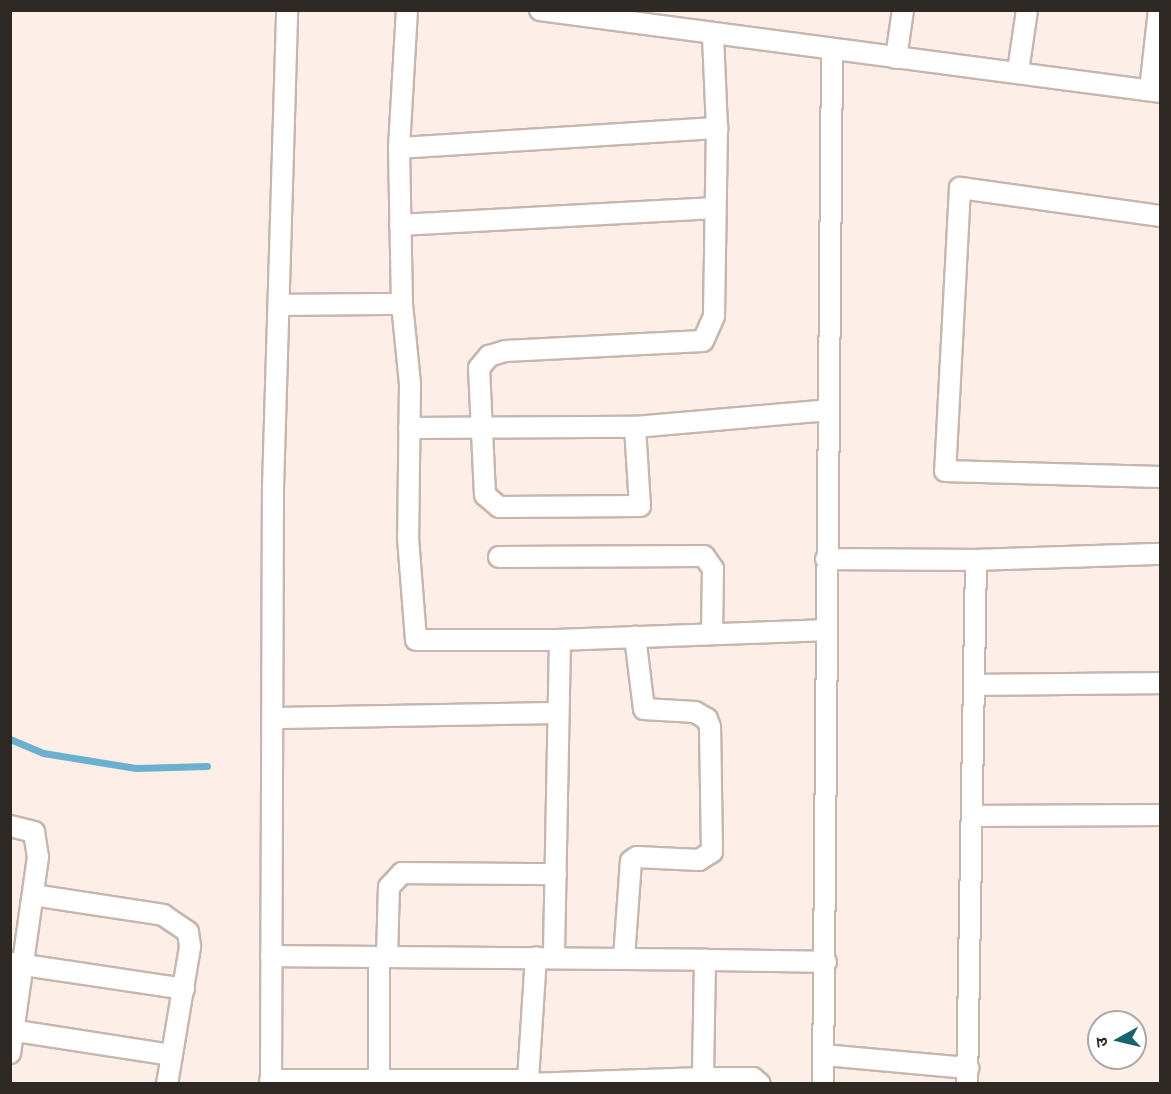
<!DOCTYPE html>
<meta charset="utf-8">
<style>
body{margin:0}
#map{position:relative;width:1171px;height:1094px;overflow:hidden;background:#fdefe7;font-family:"PT Sans","Noto Sans Devanagari",sans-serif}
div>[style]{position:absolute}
.stream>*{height:7px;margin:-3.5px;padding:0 3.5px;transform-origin:3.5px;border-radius:3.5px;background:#6bb0ce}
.roads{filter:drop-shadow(2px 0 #c5b7af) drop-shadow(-2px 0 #c5b7af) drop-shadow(0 2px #c5b7af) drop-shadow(0 -2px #c5b7af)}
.street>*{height:20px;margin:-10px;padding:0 10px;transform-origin:10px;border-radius:10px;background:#fff}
span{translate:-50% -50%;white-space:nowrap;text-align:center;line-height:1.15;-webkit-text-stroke:6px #fff;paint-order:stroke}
.frame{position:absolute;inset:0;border:12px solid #2e2925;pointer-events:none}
.north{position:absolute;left:1087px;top:1010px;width:60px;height:60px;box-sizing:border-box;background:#fff;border:2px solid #aba9a8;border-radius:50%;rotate:262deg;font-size:16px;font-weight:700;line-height:24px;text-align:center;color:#2e2925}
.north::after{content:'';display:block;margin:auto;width:21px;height:27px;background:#18646e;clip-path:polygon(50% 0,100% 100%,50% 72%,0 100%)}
</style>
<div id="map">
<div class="stream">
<i style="left:10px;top:739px;width:36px;rotate:23deg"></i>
<i style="left:43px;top:753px;width:94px;rotate:9.2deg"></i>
<i style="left:136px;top:768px;width:71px;rotate:-1.6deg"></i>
</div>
<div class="roads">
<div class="street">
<i style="left:540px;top:10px;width:625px;rotate:7.53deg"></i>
<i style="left:896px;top:58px;width:49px;rotate:-81.7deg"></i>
<i style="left:1018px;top:71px;width:62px;rotate:-81.6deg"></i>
<i style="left:1150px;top:90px;width:81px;rotate:-83.6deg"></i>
<i style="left:399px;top:148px;width:319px;rotate:-3.6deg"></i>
<i style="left:717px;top:128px;width:93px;rotate:-92.5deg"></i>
<i style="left:1160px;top:216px;width:202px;rotate:-172deg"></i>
<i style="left:960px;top:188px;width:283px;rotate:93deg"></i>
<i style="left:945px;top:471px;width:215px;rotate:1.6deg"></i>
<i style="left:400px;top:225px;width:315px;rotate:-3.1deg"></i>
<i style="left:402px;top:304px;width:80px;rotate:84.3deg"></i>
<i style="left:410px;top:384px;width:154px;rotate:90.7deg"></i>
<i style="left:408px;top:538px;width:102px;rotate:85.5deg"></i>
<i style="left:416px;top:640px;width:144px"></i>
<i style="left:560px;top:640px;width:317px;rotate:91.1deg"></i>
<i style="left:279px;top:305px;width:123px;rotate:-0.5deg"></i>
<i style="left:402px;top:304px;width:156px;rotate:-91.1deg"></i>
<i style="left:399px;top:148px;width:138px;rotate:-86.7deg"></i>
<i style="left:635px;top:427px;width:79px;rotate:86.4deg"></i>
<i style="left:640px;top:506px;width:141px;rotate:179.6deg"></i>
<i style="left:499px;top:507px;width:18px;rotate:-139deg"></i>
<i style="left:485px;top:495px;width:127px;rotate:-92.7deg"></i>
<i style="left:479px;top:368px;width:16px;rotate:-50deg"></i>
<i style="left:489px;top:356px;width:17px;rotate:-17deg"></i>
<i style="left:505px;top:351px;width:198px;rotate:-2.9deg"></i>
<i style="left:703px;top:341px;width:27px;rotate:-66deg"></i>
<i style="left:714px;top:316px;width:188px;rotate:-89.1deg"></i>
<i style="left:409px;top:428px;width:226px;rotate:-0.3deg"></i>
<i style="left:635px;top:427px;width:194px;rotate:-5deg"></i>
<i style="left:499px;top:557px;width:205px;rotate:-0.3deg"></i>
<i style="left:704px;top:556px;width:16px;rotate:55deg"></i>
<i style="left:713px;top:569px;width:64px;rotate:90.9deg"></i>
<i style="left:826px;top:559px;width:150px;rotate:0.4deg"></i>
<i style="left:976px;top:560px;width:524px;rotate:90.98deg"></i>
<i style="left:976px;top:560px;width:184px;rotate:-1.9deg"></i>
<i style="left:560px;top:640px;width:267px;rotate:-2.1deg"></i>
<i style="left:975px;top:685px;width:185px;rotate:-0.6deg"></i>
<i style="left:274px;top:718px;width:284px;rotate:-1deg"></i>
<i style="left:972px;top:816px;width:188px;rotate:-0.3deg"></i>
<i style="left:10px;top:826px;width:25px;rotate:14deg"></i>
<i style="left:34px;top:832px;width:25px;rotate:81deg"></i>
<i style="left:38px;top:857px;width:198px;rotate:98.1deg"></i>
<i style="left:33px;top:895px;width:132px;rotate:8.7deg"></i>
<i style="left:163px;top:915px;width:30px;rotate:34deg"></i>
<i style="left:188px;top:932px;width:15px;rotate:82deg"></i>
<i style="left:190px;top:947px;width:139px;rotate:99.5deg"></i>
<i style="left:271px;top:956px;width:434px;rotate:0.5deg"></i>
<i style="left:705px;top:960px;width:118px;rotate:91deg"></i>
<i style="left:379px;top:957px;width:123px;rotate:90deg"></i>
<i style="left:387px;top:957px;width:70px;rotate:-88.4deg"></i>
<i style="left:389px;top:887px;width:19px;rotate:-47deg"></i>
<i style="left:402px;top:873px;width:154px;rotate:0.4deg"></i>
<i style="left:624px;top:958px;width:97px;rotate:-85.9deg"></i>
<i style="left:631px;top:861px;width:7px;rotate:-34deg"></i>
<i style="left:637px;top:857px;width:62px;rotate:2.8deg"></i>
<i style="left:699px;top:860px;width:15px;rotate:-32deg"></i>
<i style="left:712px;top:852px;width:125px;rotate:-90.9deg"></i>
<i style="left:710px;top:727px;width:9px;rotate:-111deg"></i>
<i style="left:707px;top:719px;width:14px;rotate:-150deg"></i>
<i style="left:695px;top:712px;width:51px;rotate:-176.6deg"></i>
<i style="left:644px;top:709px;width:73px;rotate:-97.1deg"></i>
<i style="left:705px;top:960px;width:121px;rotate:0.9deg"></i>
<i style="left:11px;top:963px;width:175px;rotate:8.5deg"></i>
<i style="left:10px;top:1030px;width:164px;rotate:8.8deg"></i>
<i style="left:824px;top:1055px;width:145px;rotate:5.2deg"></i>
<i style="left:270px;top:1080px;width:258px"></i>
<i style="left:528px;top:1080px;width:123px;rotate:-86.3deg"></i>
<i style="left:271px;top:1084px;width:596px;rotate:-89.81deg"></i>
<i style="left:273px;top:488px;width:478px;rotate:-88.3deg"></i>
<i style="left:528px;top:1084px;width:175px;rotate:-2deg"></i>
<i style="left:703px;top:1078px;width:50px"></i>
<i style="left:753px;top:1078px;width:9px;rotate:41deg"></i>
<i style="left:823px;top:1084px;width:1033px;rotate:-89.5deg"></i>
</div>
</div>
<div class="frame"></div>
<div class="north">उ</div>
</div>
